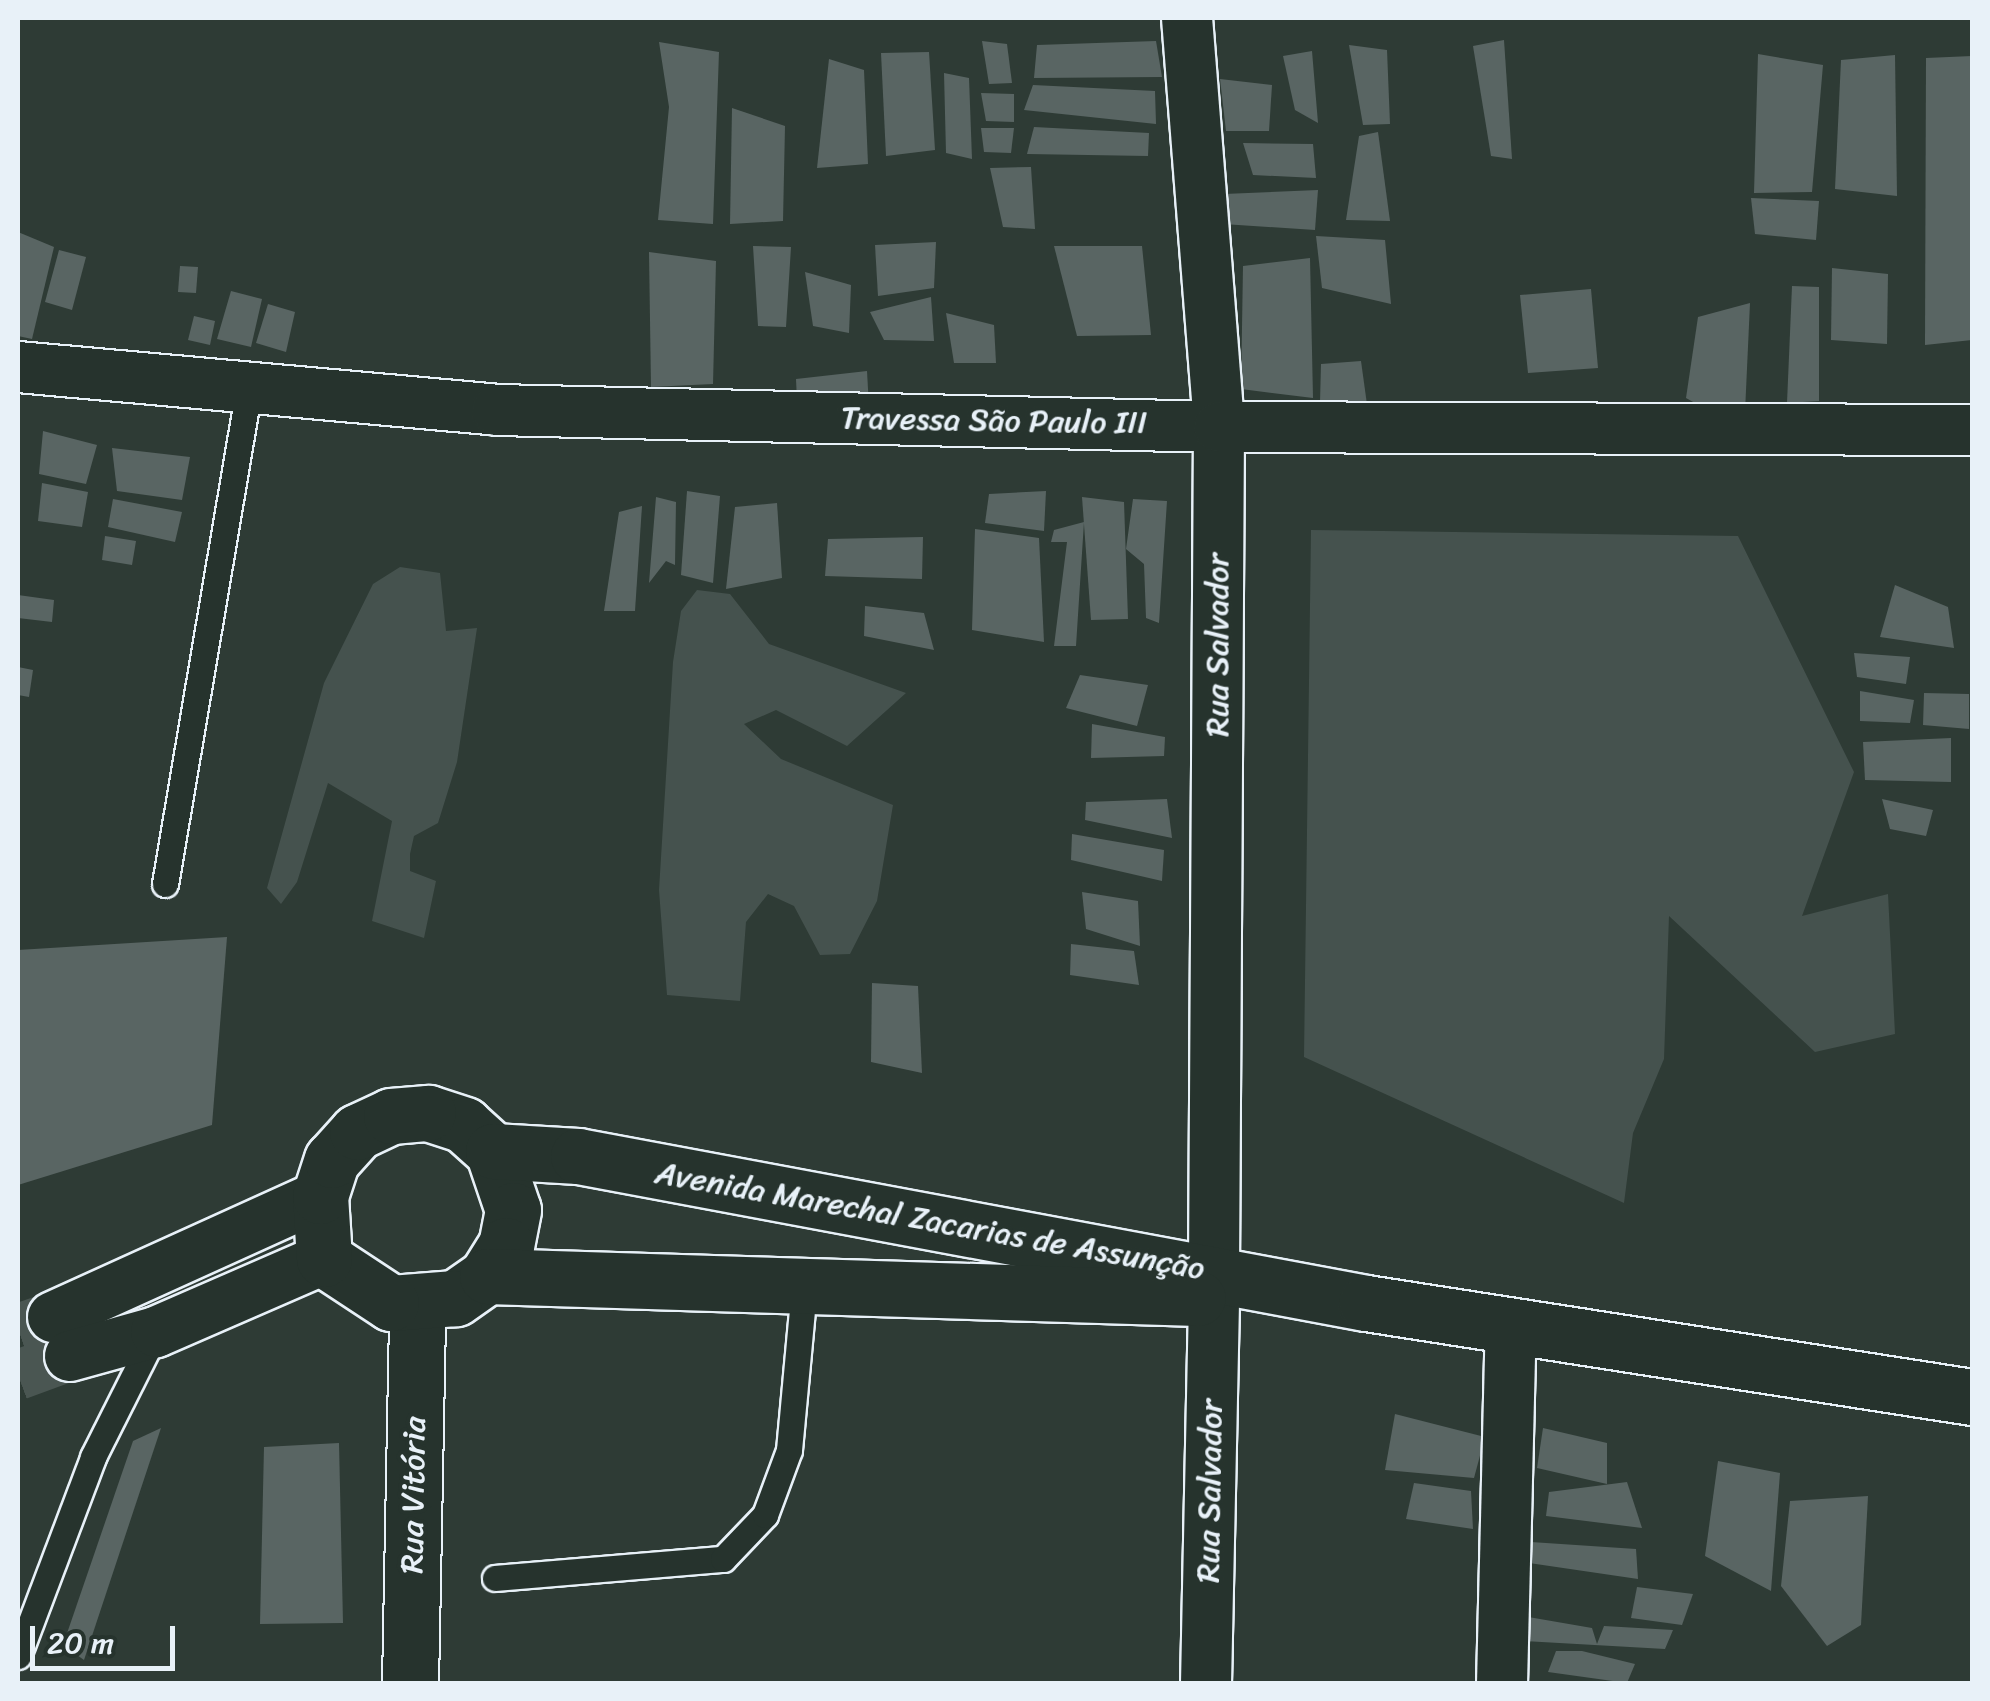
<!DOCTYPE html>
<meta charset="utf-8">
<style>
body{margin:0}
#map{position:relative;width:1990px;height:1701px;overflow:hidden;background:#2e3b35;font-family:Sriracha,sans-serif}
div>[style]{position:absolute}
.green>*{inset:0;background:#45524e}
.building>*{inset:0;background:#596563}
.minor-tunnel>*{height:50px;margin-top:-25px;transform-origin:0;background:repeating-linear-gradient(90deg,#4a5652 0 50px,transparent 0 75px)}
.roads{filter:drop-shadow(2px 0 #e8f1f8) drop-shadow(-2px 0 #e8f1f8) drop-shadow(0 2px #e8f1f8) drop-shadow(0 -2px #e8f1f8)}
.service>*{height:25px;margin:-12.5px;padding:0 12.5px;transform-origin:12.5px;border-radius:12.5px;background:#26332d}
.minor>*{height:50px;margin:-25px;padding:0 25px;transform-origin:25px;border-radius:25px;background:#26332d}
.tertiary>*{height:55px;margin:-27.5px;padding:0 27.5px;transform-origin:27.5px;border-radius:27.5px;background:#26332d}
.secondary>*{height:55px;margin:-27.5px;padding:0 27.5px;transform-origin:27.5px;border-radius:27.5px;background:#26332d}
span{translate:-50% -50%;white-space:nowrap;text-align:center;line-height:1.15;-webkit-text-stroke:8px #26332d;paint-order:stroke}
.street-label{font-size:32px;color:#e8f1f8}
.frame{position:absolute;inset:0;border:20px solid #e8f1f8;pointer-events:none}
.scale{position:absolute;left:30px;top:1626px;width:145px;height:45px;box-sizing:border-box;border:5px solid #e8f1f8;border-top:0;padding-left:12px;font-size:30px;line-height:35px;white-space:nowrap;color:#e8f1f8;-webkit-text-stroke:8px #26332d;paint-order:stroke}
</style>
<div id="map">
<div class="green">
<i style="clip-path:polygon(1311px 530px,1738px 536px,1854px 772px,1802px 916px,1888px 894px,1895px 1034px,1815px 1052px,1669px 916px,1664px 1059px,1633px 1133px,1624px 1203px,1304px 1057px)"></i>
<i style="clip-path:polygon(400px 567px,440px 573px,446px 631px,477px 628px,457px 762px,438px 823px,414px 836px,410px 854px,410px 871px,436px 881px,424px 938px,372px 921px,392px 821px,328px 783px,297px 882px,281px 904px,267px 888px,324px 683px,373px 584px)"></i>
<i style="clip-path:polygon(697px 590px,730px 594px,769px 644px,906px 693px,847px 746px,776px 710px,744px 724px,781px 759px,893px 805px,877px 901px,850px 954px,820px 955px,794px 906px,768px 894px,746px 922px,740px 1001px,667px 995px,659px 890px,673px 662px,681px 611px)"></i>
</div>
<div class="building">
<i style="clip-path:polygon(1504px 40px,1512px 159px,1491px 156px,1473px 46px)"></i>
<i style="clip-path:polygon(982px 41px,1007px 44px,1012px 83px,989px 84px)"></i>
<i style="clip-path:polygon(1156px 41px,1162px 77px,1034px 78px,1037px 45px)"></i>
<i style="clip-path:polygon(659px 42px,719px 52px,713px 224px,658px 220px,669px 107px)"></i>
<i style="clip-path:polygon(1349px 45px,1387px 50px,1390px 124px,1363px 125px)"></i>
<i style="clip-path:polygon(1312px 51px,1318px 123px,1295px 110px,1283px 56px)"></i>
<i style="clip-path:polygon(929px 52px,935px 150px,886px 156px,881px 53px)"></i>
<i style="clip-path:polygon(1758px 54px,1823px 65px,1812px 192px,1754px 193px)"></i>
<i style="clip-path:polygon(1895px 55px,1897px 196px,1835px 189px,1841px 60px)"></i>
<i style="clip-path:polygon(1972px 56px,1972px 340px,1925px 345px,1926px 58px)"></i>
<i style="clip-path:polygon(829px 59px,864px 70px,868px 164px,817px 168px)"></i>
<i style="clip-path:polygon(944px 73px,969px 78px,972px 159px,946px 153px)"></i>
<i style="clip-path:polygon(1220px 79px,1272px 85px,1269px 131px,1226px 131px)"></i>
<i style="clip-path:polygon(1033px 85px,1155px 91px,1156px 124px,1024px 110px)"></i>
<i style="clip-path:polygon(981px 93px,1014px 94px,1014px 122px,986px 121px)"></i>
<i style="clip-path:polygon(732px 108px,785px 126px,783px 221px,730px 224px)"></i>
<i style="clip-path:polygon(1034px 127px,1149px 133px,1148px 156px,1027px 154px)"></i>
<i style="clip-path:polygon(981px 128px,1014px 128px,1011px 153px,984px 152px)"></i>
<i style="clip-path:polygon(1378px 132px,1390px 221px,1346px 220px,1359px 136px)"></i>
<i style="clip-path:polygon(1243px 143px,1313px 144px,1316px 178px,1253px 175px)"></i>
<i style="clip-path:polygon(1031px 167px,1035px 229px,1003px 227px,990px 168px)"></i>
<i style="clip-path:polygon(1318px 190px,1315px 230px,1223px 224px,1224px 194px)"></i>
<i style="clip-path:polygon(1751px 198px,1819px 201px,1816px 240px,1755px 234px)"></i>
<i style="clip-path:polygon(18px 232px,54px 247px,32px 339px,18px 336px)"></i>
<i style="clip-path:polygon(1316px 236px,1385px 240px,1391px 304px,1322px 288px)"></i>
<i style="clip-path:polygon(936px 242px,934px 288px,878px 296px,875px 245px)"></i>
<i style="clip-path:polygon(753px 246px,791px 247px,786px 327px,758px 326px)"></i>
<i style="clip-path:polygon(1054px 246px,1142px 246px,1151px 335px,1077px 336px)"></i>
<i style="clip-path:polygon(59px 250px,86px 257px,72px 310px,45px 302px)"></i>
<i style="clip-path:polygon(649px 252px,716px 261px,713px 384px,651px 387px)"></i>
<i style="clip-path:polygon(1310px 258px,1313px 398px,1241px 389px,1243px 266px)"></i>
<i style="clip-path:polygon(180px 266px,198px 267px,196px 293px,178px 292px)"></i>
<i style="clip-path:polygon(1832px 268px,1888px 274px,1887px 344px,1831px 340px)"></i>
<i style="clip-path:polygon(805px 272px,851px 285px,849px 333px,813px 326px)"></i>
<i style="clip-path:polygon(1792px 286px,1819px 287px,1819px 401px,1787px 403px)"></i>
<i style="clip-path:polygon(1591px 289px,1598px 368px,1528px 373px,1520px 295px)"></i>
<i style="clip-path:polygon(231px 291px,262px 299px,251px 347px,217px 339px)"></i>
<i style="clip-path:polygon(931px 297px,934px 341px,884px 340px,870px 312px)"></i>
<i style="clip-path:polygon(1750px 303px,1745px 412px,1702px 407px,1686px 398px,1698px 317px)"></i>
<i style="clip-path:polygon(268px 304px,295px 312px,286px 352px,256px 343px)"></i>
<i style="clip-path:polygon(946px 313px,994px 325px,996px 363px,954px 363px)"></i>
<i style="clip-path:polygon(194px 316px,215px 321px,210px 345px,188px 340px)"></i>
<i style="clip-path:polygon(1361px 361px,1369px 419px,1320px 402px,1321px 364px)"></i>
<i style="clip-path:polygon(867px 371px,869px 407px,797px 401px,796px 379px)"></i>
<i style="clip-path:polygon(43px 431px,97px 445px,86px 484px,39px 474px)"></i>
<i style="clip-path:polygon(112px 448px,190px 457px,182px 500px,117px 491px)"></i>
<i style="clip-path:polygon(42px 483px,88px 492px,82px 527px,38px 521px)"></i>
<i style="clip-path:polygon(687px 491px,720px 496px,713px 583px,681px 575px)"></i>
<i style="clip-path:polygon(1046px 491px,1044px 531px,985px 523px,989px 494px)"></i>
<i style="clip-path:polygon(656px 497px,676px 502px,675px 565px,666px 561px,649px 583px)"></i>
<i style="clip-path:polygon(1082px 497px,1124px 502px,1128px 619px,1091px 620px)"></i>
<i style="clip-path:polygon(113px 499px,182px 512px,175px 542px,108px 527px)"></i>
<i style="clip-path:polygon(1133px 499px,1167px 501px,1159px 623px,1146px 618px,1144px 564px,1126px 549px)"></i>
<i style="clip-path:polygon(777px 503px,782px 578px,726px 589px,735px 507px)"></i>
<i style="clip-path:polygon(642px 506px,635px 611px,604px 611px,619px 512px)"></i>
<i style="clip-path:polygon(1084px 522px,1076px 646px,1054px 646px,1067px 542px,1051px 542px,1054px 530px)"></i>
<i style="clip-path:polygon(975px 529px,1039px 538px,1044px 642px,972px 630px)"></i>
<i style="clip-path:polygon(105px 536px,136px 541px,132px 565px,102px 560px)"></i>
<i style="clip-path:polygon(923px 537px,922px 579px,825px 576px,828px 539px)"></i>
<i style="clip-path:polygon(1895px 585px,1948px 607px,1954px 648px,1880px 637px)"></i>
<i style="clip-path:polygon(18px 595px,54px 600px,52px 622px,18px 618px)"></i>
<i style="clip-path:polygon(865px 606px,924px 613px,934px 650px,864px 636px)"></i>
<i style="clip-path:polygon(1854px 653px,1910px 657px,1906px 684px,1857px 677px)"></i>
<i style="clip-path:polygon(18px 667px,33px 670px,29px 697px,18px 695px)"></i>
<i style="clip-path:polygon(1080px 675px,1148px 685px,1137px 726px,1066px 708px)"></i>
<i style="clip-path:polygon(1860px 691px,1914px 700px,1910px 723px,1860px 721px)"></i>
<i style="clip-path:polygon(1924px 693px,1969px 694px,1969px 729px,1923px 725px)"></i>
<i style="clip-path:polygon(1092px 724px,1165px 737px,1164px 756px,1091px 758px)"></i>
<i style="clip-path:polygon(1951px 738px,1951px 782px,1865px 780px,1863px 742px)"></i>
<i style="clip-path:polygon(1167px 799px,1172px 838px,1085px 820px,1086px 802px)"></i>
<i style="clip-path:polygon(1882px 799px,1933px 810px,1926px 836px,1890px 829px)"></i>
<i style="clip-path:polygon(1072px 834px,1164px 850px,1162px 881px,1071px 860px)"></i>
<i style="clip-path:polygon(1082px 892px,1138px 901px,1140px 946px,1086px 929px)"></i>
<i style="clip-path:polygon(227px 937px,212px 1125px,18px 1185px,18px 950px)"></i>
<i style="clip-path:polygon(1071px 944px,1134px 951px,1139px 985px,1070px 975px)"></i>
<i style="clip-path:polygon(872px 983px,918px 986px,922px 1073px,871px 1062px)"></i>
<i style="clip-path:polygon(1395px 1414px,1485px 1437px,1474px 1478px,1385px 1470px)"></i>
<i style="clip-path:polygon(161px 1428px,84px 1660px,63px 1645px,133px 1441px)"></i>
<i style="clip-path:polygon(1543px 1428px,1607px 1443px,1607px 1484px,1537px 1468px)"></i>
<i style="clip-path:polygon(339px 1443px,343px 1623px,260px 1624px,264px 1447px)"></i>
<i style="clip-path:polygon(1718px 1461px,1780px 1473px,1771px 1591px,1705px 1556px)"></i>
<i style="clip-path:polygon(1627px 1482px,1642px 1528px,1546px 1516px,1549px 1492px)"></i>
<i style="clip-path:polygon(1414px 1483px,1471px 1491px,1473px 1529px,1406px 1519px)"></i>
<i style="clip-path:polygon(1868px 1496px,1861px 1625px,1827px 1646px,1781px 1586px,1790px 1501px)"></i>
<i style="clip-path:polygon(1531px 1542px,1636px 1549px,1638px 1579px,1523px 1562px)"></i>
<i style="clip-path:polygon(1637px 1587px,1693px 1594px,1682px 1625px,1631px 1618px)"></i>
<i style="clip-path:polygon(1523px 1616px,1592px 1628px,1597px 1644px,1604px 1626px,1673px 1630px,1665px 1649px,1522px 1641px)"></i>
<i style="clip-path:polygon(1556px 1651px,1582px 1651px,1635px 1664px,1627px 1683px,1548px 1672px)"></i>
</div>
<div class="minor-tunnel">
<i style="left:18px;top:1329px;width:37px;rotate:-19deg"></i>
<i style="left:18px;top:1375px;width:55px;rotate:-20.1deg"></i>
</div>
<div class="roads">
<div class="service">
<i style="left:165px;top:884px;width:503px;rotate:-80.39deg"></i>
<i style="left:495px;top:1578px;width:229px;rotate:-4.8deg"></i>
<i style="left:723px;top:1559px;width:61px;rotate:-46.3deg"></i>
<i style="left:765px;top:1515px;width:69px;rotate:-69.7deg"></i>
<i style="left:789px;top:1450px;width:163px;rotate:-84.7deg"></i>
<i style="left:18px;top:1656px;width:213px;rotate:-69.3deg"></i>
<i style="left:93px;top:1457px;width:140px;rotate:-63.3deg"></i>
</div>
<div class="minor">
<i style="left:1187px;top:18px;width:410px;rotate:85.5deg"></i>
<i style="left:1219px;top:427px;width:847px;rotate:90.34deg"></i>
<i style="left:18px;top:367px;width:481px;rotate:5.1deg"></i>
<i style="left:497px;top:410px;width:722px;rotate:1.35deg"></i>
<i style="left:1219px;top:427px;width:753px;rotate:0.23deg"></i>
<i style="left:53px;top:1317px;width:293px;rotate:-24.4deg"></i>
<i style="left:70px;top:1356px;width:89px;rotate:-15.6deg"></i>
<i style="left:156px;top:1332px;width:183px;rotate:-23.5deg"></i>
<i style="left:1206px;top:1684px;width:385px;rotate:-88.8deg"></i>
<i style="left:1502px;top:1684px;width:357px;rotate:-88.6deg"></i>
</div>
<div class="tertiary">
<i style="left:410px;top:1684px;width:378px;rotate:-88.9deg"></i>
</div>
<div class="secondary">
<i style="left:428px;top:1113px;width:38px;rotate:18deg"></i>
<i style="left:464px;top:1125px;width:39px;rotate:42deg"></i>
<i style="left:493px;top:1151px;width:62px;rotate:71.3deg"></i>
<i style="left:513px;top:1210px;width:36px;rotate:101deg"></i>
<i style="left:506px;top:1245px;width:36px;rotate:122deg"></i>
<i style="left:487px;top:1276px;width:39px;rotate:145deg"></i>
<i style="left:455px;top:1298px;width:64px;rotate:175.5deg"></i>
<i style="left:391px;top:1303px;width:80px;rotate:-146.7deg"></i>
<i style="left:324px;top:1259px;width:63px;rotate:-93.6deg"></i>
<i style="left:320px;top:1196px;width:38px;rotate:-72deg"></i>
<i style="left:332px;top:1160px;width:38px;rotate:-48deg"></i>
<i style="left:357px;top:1132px;width:38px;rotate:-25deg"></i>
<i style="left:391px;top:1116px;width:37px;rotate:-5deg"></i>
<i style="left:493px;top:1151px;width:85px;rotate:3.4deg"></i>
<i style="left:578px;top:1156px;width:802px;rotate:10.57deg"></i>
<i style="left:1366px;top:1303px;width:613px;rotate:8.82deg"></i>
<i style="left:487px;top:1276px;width:711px;rotate:1.77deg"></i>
</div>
</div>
<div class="street-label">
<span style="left:994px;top:421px;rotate:1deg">Travessa São Paulo III</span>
<span style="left:1218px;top:645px;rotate:-90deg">Rua Salvador</span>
<span style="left:930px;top:1221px;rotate:10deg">Avenida Marechal Zacarias de Assunção</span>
<span style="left:1210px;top:1491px;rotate:-89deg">Rua Salvador</span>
<span style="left:414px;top:1495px;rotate:-89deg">Rua Vitória</span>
</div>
<div class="frame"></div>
<div class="scale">20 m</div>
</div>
